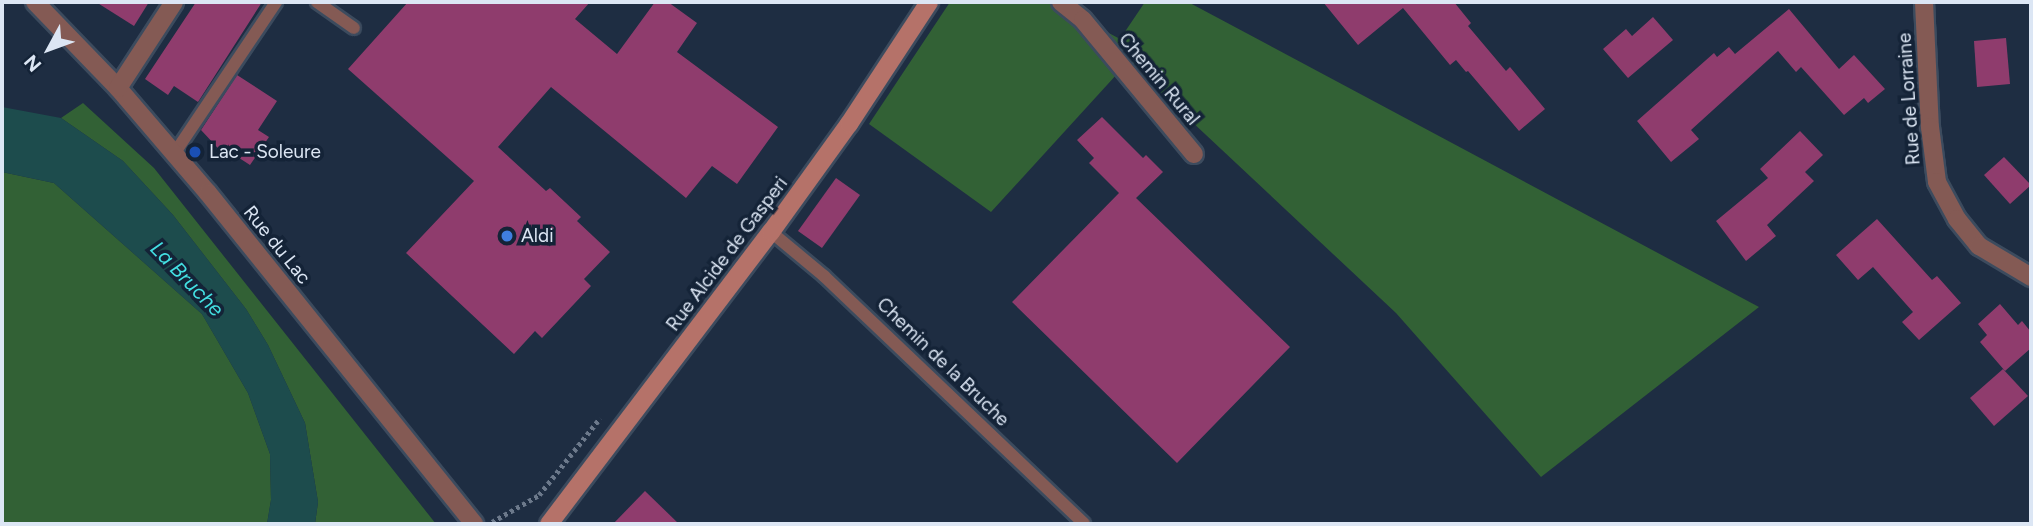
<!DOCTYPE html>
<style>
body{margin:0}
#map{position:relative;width:2033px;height:526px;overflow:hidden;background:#1e2d42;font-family:Figtree,sans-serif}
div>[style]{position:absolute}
.green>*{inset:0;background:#326135}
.water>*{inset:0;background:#1d4c4d}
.building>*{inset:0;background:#8f3c6d}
.path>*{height:4.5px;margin-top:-2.25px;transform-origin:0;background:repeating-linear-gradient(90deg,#6c798b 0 3.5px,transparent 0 7px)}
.roads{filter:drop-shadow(2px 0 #3c4b5e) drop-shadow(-2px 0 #3c4b5e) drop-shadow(0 2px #3c4b5e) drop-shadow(0 -2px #3c4b5e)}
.service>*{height:12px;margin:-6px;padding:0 6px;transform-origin:6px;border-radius:6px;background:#845a54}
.minor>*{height:18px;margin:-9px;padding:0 9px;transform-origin:9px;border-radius:9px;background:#845a54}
.secondary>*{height:18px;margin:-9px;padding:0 9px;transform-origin:9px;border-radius:9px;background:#b57269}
.dots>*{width:19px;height:19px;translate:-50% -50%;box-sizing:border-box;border:4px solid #142337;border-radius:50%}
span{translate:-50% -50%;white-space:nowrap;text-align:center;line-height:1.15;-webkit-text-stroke:7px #142337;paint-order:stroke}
.street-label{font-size:19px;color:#dce6f4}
.poi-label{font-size:19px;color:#dce6f4}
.left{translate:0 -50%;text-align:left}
.water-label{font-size:21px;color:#43dfe2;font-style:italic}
.frame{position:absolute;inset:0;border:4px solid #dce6f4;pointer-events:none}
.north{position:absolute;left:14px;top:14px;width:70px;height:70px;-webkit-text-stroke:5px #142337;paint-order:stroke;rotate:229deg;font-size:19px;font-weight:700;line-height:28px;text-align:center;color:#dce6f4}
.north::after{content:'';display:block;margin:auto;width:24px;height:32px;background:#dce6f4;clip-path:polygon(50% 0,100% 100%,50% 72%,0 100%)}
</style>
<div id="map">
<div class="green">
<i style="clip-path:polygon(950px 2px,1051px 2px,1120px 39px,1145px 2px,1188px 2px,1759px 307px,1541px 477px,1396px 313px,1128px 62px,991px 212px,869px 124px)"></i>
<i style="clip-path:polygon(83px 103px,154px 168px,436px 524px,315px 524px,318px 502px,305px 423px,268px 345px,246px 309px,173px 215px,123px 161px,61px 118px)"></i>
<i style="clip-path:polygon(2px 172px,54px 183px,202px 314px,248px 393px,270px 454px,271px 500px,267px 524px,2px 524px)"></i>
</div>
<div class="water">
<i style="clip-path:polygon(2px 107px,61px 118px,123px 161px,173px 215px,246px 309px,268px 345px,305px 423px,318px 502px,315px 524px,267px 524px,271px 500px,270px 454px,248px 393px,202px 314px,54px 183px,2px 172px)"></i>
</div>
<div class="building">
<i style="clip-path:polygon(96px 2px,149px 2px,134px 26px)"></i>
<i style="clip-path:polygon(196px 2px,262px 2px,198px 102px,174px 86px,168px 95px,145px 79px)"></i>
<i style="clip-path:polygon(408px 2px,590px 2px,575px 19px,617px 54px,655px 2px,668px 2px,697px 23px,677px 52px,778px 127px,737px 184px,712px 166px,686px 198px,551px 87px,498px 147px,546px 191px,550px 188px,581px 217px,577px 221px,610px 252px,584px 279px,591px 286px,542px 338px,535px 331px,514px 354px,406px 253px,474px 181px,348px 69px)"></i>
<i style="clip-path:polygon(1323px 2px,1454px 2px,1471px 23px,1468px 26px,1506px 71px,1510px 67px,1545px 109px,1519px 131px,1468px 71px,1466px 72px,1456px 60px,1450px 65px,1403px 8px,1358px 45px)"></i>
<i style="clip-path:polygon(1789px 9px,1839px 69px,1854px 55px,1885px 89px,1868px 103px,1864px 98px,1844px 115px,1801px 67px,1796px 72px,1778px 51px,1691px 130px,1699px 139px,1671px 162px,1637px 121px,1714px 53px,1717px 57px,1729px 47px,1735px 54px)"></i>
<i style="clip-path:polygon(1653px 17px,1673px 40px,1628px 78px,1603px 49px,1626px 29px,1632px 36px)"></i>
<i style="clip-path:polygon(2006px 38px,2010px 84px,1977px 87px,1974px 41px)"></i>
<i style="clip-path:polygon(237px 75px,277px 101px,258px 130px,269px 137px,250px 165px,233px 154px,229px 160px,201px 130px)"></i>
<i style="clip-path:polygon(1102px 117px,1143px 158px,1146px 155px,1163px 172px,1136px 198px,1290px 347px,1177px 463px,1012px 302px,1119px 193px,1089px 163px,1094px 158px,1077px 140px)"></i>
<i style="clip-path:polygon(1800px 131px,1823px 155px,1805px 172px,1814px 181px,1767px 225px,1776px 236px,1746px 261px,1716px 221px,1768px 178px,1760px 169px)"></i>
<i style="clip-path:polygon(2004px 157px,2031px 185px,2010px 204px,1984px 175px)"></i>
<i style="clip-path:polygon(836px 178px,860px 195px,822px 248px,798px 231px)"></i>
<i style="clip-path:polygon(1877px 219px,1932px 280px,1937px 276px,1961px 303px,1919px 340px,1902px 322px,1913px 312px,1873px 267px,1858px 280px,1836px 255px)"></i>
<i style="clip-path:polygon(2000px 304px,2018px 325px,2022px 321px,2031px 332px,2031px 348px,2005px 371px,1980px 342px,1987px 335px,1978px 324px)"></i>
<i style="clip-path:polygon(2003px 369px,2028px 396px,1994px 426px,1970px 398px)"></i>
<i style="clip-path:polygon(645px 491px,679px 524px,613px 524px)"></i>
</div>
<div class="path">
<i style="left:492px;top:522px;width:54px;rotate:-29.9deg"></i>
<i style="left:539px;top:495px;width:98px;rotate:-51.6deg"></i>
</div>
<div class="roads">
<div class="service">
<i style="left:317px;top:2px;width:45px;rotate:35.1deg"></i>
<i style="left:174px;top:154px;width:183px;rotate:-56.1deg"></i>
<i style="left:771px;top:232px;width:69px;rotate:39.7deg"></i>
<i style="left:824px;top:276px;width:359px;rotate:43.6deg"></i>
</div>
<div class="minor">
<i style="left:35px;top:2px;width:120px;rotate:46deg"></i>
<i style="left:118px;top:88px;width:138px;rotate:49.4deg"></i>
<i style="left:208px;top:193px;width:425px;rotate:51.2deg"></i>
<i style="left:1061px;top:2px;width:28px;rotate:39deg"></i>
<i style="left:1083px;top:20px;width:174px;rotate:50.4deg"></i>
<i style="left:1924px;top:2px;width:125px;rotate:87.3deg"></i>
<i style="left:1930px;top:127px;width:55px;rotate:82.7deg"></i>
<i style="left:1937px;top:182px;width:42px;rotate:61.6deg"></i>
<i style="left:1957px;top:219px;width:35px;rotate:51deg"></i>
<i style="left:1979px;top:246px;width:61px;rotate:30.8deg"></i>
<i style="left:118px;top:88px;width:103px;rotate:-56.9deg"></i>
</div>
<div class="secondary">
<i style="left:549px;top:524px;width:367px;rotate:-52.8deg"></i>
<i style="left:771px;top:232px;width:133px;rotate:-54.2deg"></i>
<i style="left:849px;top:124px;width:146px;rotate:-56.7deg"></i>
</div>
</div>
<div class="dots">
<i style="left:195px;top:152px;background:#1a4fb4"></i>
<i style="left:507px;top:236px;background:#3f7fe0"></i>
</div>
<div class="street-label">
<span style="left:1159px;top:79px;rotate:50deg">Chemin Rural</span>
<span style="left:1909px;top:99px;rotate:-94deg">Rue de Lorraine</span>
<span style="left:277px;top:245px;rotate:51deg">Rue du Lac</span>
<span style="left:727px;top:254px;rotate:-53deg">Rue Alcide de Gasperi</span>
<span style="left:943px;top:362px;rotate:44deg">Chemin de la Bruche</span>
</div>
<div class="poi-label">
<span class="left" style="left:209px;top:152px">Lac - Soleure</span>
<span class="left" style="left:521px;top:236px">Aldi</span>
</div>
<div class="water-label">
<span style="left:187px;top:279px;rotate:46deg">La Bruche</span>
</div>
<div class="frame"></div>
<div class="north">N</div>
</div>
